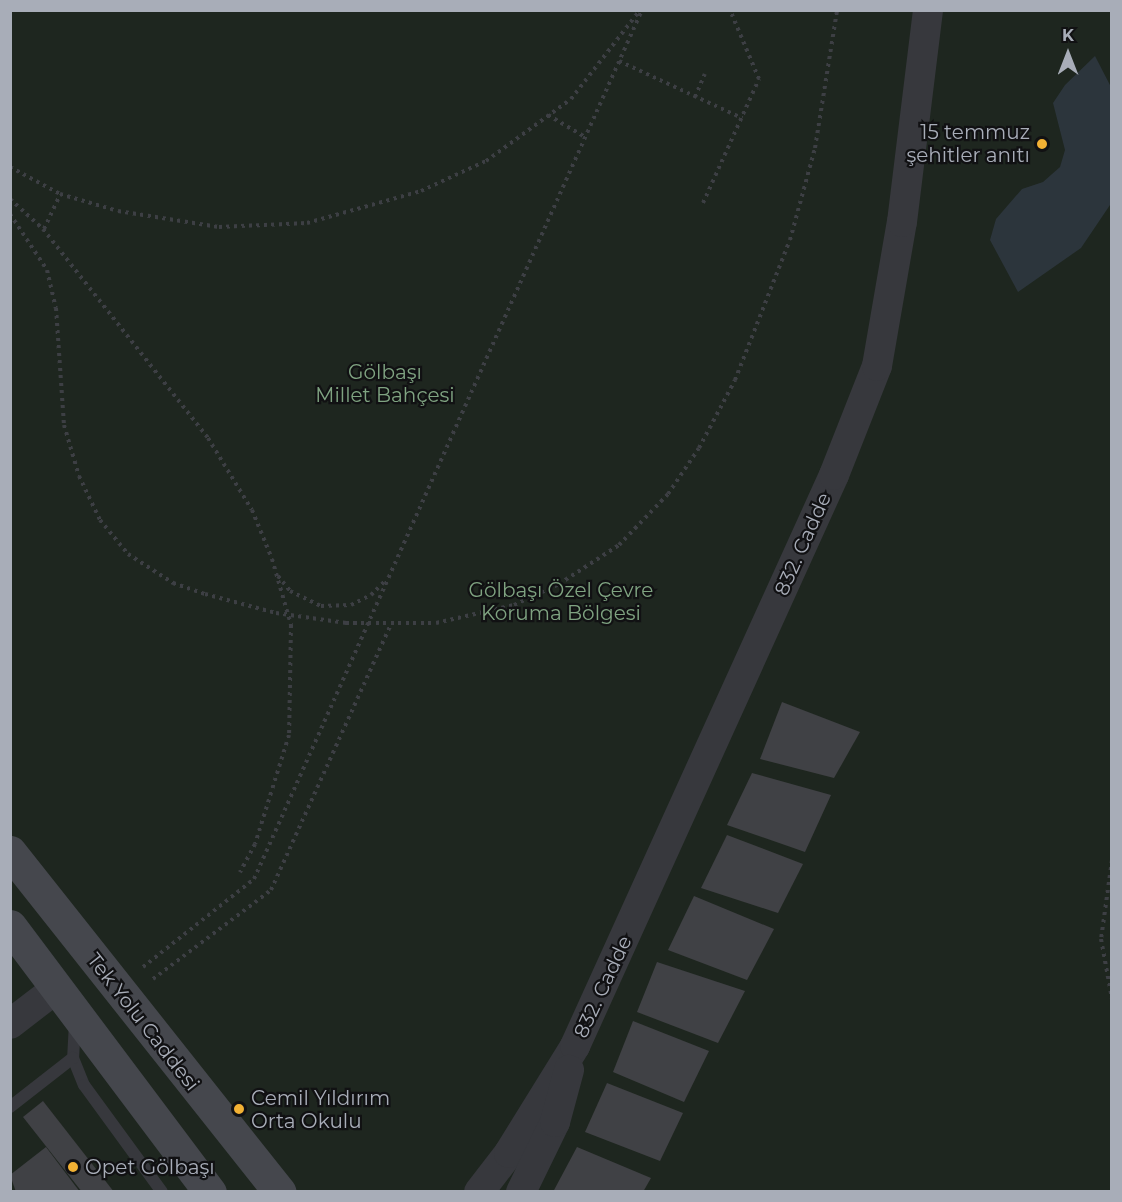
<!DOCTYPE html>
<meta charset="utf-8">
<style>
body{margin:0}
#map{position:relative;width:1122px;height:1202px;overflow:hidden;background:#161618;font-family:Montserrat,sans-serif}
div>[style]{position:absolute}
.green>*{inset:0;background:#1e261f}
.water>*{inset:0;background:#2c353c}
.building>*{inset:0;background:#404145}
.path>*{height:4px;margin-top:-2px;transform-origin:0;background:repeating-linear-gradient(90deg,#3d3f44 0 3px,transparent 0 7.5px)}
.service>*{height:12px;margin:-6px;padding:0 6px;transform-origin:6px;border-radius:6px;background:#37383d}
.tertiary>*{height:30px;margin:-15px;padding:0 15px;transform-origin:15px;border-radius:15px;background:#37383d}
.secondary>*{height:33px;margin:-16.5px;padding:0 16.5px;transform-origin:16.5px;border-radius:16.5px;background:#45474d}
.dots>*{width:16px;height:16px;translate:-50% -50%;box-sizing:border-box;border:3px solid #111113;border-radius:50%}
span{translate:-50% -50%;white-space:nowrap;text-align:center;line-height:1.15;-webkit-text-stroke:4.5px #111113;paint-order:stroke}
.poi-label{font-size:20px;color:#a8adb8}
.right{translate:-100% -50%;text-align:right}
.left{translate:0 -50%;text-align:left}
.park-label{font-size:20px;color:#7fa381}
.street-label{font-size:20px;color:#a8adb8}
.frame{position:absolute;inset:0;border:12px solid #a8adb8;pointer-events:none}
.north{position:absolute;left:1038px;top:24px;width:60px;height:60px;-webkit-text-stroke:4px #111113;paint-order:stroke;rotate:0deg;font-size:16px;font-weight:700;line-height:24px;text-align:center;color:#a8adb8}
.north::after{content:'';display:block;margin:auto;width:21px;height:27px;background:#a8adb8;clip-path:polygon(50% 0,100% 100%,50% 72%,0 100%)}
</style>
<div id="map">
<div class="green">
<i style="clip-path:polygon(10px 11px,1111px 11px,1111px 1191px,11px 1191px)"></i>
</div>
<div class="water">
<i style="clip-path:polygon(1095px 56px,1111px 87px,1110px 205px,1081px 248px,1018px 292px,990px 240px,996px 219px,1022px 189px,1043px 182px,1060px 167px,1065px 150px,1053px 103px,1065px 85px)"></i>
</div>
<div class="building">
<i style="clip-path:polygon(782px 702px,860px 732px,834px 778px,760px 759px)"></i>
<i style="clip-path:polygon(752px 773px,831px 795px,805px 852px,727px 825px)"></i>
<i style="clip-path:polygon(727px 835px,803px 864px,778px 913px,701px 888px)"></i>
<i style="clip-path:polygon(694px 896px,774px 929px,747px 980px,668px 950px)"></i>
<i style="clip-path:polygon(657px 962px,745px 991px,718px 1043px,637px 1012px)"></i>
<i style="clip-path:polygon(633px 1021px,709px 1051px,684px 1102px,613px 1072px)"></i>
<i style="clip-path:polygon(607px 1083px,683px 1113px,660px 1161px,585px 1132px)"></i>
<i style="clip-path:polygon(43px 1101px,114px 1192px,82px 1192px,23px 1117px)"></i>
<i style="clip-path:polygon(46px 1147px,80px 1192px,16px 1192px,10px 1175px)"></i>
<i style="clip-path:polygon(577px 1147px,651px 1178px,643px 1192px,553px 1192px)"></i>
</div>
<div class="path">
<i style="left:619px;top:61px;width:136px;rotate:24.9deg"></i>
<i style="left:695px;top:97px;width:25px;rotate:-67deg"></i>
<i style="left:548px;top:115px;width:43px;rotate:30.7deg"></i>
<i style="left:10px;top:167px;width:57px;rotate:28.4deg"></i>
<i style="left:60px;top:194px;width:60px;rotate:16.3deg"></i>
<i style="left:118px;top:211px;width:102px;rotate:9deg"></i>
<i style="left:219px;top:227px;width:88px;rotate:-2.6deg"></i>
<i style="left:307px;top:223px;width:118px;rotate:-15.7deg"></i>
<i style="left:421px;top:191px;width:72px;rotate:-24.8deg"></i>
<i style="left:486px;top:161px;width:105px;rotate:-36.1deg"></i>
<i style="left:571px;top:99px;width:113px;rotate:-52.2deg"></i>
<i style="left:10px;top:199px;width:45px;rotate:42.3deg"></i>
<i style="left:43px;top:229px;width:266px;rotate:51.7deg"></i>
<i style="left:208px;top:438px;width:84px;rotate:58.6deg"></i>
<i style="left:252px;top:510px;width:53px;rotate:67.8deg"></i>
<i style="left:272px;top:559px;width:69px;rotate:73.9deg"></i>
<i style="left:291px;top:625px;width:110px;rotate:91deg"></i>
<i style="left:289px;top:735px;width:114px;rotate:107.3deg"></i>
<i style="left:255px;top:844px;width:32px;rotate:118deg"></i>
<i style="left:703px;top:203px;width:136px;rotate:-65.7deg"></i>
<i style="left:759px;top:79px;width:75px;rotate:-112.8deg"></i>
<i style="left:10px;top:214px;width:67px;rotate:56.5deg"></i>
<i style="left:47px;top:270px;width:39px;rotate:77deg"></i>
<i style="left:56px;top:308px;width:117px;rotate:86.1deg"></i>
<i style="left:64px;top:425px;width:53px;rotate:73.6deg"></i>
<i style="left:79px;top:476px;width:49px;rotate:64.5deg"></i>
<i style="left:100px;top:520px;width:44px;rotate:50.5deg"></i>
<i style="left:128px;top:554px;width:54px;rotate:32.8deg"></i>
<i style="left:173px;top:583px;width:34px;rotate:19deg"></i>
<i style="left:205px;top:594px;width:73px;rotate:15deg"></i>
<i style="left:276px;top:613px;width:71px;rotate:8.1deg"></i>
<i style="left:346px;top:623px;width:90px"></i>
<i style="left:436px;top:623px;width:80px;rotate:-13deg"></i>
<i style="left:514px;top:605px;width:50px;rotate:-25deg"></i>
<i style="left:559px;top:584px;width:72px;rotate:-33deg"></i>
<i style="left:619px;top:545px;width:71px;rotate:-46.1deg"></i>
<i style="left:668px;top:494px;width:55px;rotate:-56deg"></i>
<i style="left:699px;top:448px;width:77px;rotate:-62.1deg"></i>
<i style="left:735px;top:380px;width:150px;rotate:-68.6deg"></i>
<i style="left:790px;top:240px;width:95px;rotate:-74.8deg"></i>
<i style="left:815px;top:148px;width:140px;rotate:-80.9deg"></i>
<i style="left:44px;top:229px;width:38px;rotate:-65deg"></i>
<i style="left:278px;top:576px;width:19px;rotate:51deg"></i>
<i style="left:290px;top:591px;width:34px;rotate:26deg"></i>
<i style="left:321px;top:606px;width:30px;rotate:-2deg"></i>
<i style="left:351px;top:605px;width:22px;rotate:-27deg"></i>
<i style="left:371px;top:595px;width:21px;rotate:-45deg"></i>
<i style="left:1112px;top:860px;width:80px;rotate:97.9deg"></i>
<i style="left:1101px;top:939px;width:61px;rotate:79.6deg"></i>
<i style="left:143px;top:967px;width:142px;rotate:-38.4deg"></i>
<i style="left:254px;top:879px;width:952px;rotate:-65.94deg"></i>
<i style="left:153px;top:979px;width:148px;rotate:-37deg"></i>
<i style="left:271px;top:890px;width:290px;rotate:-65.7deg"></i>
</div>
<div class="service">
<i style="left:75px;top:1022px;width:36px;rotate:93deg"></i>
<i style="left:73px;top:1058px;width:29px;rotate:68deg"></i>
<i style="left:84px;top:1085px;width:132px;rotate:53.9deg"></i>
<i style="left:10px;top:1107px;width:80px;rotate:-37.9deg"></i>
</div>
<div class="tertiary">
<i style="left:10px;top:1024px;width:59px;rotate:-37.5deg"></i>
<i style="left:479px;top:1192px;width:49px;rotate:-52.4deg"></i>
<i style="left:509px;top:1153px;width:126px;rotate:-58.3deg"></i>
<i style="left:575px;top:1046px;width:627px;rotate:-65.6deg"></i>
<i style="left:834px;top:475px;width:117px;rotate:-68.5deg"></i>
<i style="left:877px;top:366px;width:146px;rotate:-80.2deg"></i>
<i style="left:902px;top:222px;width:214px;rotate:-83deg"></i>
<i style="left:521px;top:1192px;width:78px;rotate:-64.1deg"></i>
<i style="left:555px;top:1122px;width:54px;rotate:-74.9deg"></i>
</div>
<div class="secondary">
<i style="left:10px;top:852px;width:434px;rotate:51.6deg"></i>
<i style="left:10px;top:926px;width:333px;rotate:53.1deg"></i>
</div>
<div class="dots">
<i style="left:1042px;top:144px;background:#f2b134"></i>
<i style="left:239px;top:1109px;background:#f2b134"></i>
<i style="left:73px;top:1167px;background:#f2b134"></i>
</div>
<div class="poi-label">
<span class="right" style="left:1030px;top:144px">15 temmuz<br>şehitler anıtı</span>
<span class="left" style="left:251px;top:1110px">Cemil Yıldırım<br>Orta Okulu</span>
<span class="left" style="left:85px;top:1167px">Opet Gölbaşı</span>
</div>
<div class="park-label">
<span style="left:385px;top:384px">Gölbaşı<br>Millet Bahçesi</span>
<span style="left:561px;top:602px">Gölbaşı Özel Çevre<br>Koruma Bölgesi</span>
</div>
<div class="street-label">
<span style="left:803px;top:544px;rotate:-66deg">832. Cadde</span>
<span style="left:603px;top:987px;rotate:-65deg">832. Cadde</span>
<span style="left:143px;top:1022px;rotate:52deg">Tek Yolu Caddesi</span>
</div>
<div class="frame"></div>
<div class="north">K</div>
</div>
